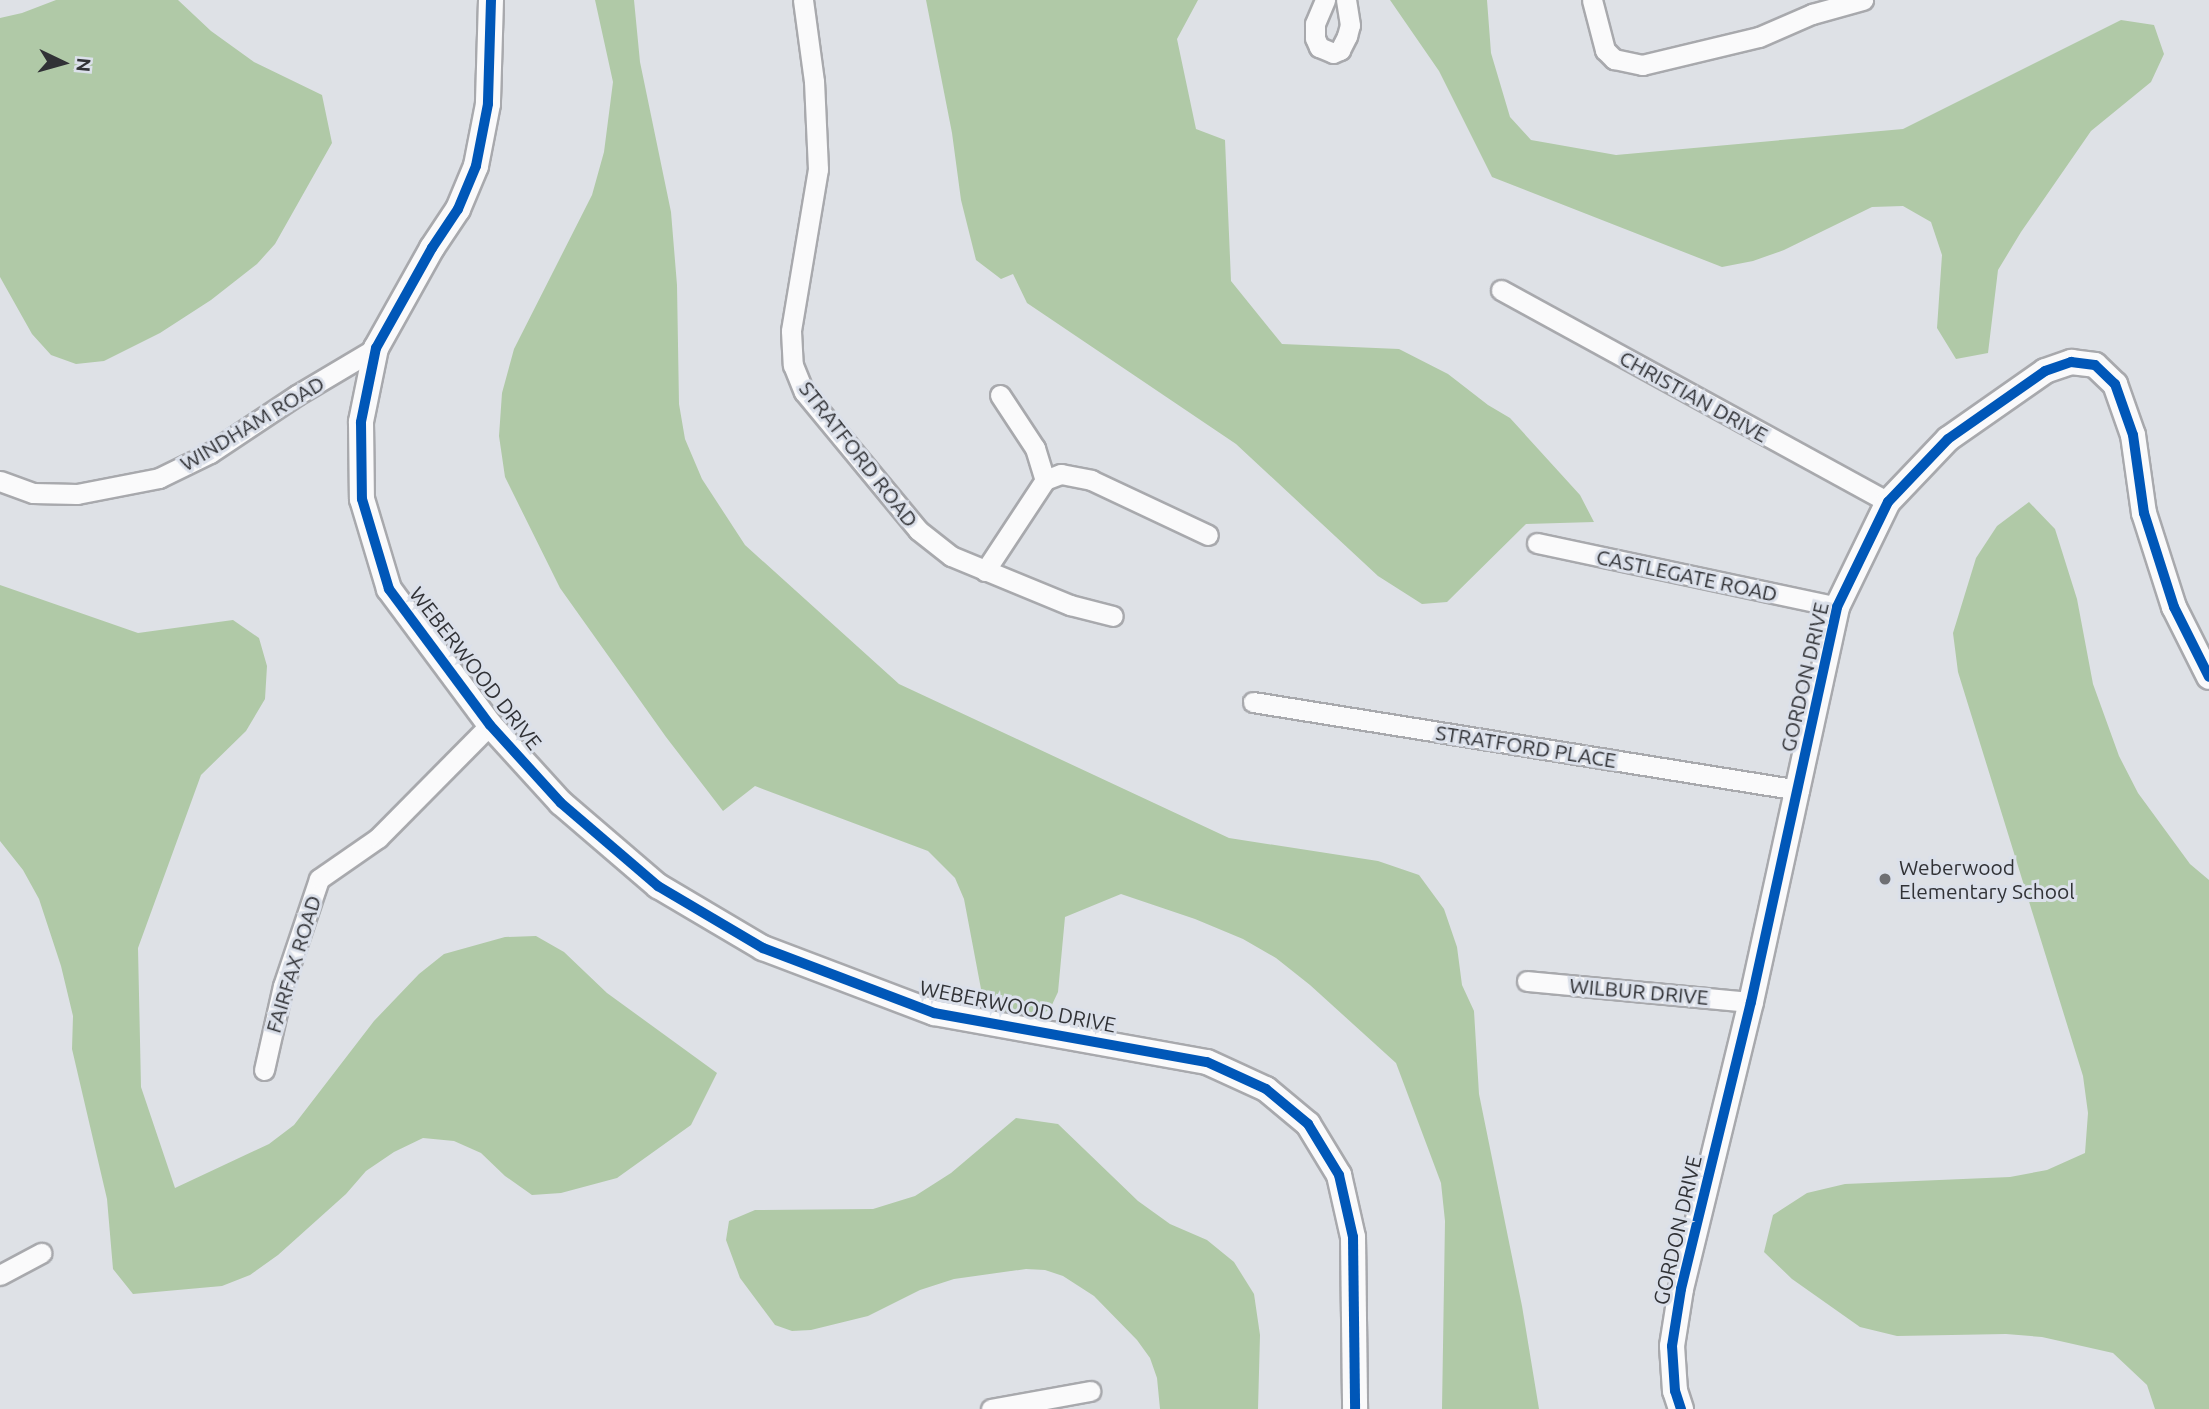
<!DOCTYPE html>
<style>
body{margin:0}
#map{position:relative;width:2209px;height:1409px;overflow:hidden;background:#dee1e6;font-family:Ubuntu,sans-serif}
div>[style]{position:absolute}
.forest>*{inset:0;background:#b0c9a7}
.roads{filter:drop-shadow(2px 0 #a8a9ad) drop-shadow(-2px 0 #a8a9ad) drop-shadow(0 2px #a8a9ad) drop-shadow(0 -2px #a8a9ad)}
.minor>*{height:19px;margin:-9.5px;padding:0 9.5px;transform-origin:9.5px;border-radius:9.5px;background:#fafafb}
.tertiary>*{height:24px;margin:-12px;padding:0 12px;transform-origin:12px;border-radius:12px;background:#fafafb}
.cycleway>*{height:10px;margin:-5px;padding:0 5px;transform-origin:5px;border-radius:5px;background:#0057b8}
.dots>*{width:19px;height:19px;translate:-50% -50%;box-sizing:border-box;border:4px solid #dbe0ea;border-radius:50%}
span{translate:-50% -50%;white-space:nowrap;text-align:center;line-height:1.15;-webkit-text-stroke:6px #dbe0ea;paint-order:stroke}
.street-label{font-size:21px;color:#313236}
.poi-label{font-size:21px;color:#313236}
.left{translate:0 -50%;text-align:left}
.north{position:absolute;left:28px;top:28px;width:70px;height:70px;-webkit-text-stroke:5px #dbe0ea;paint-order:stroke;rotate:95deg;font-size:19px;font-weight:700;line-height:28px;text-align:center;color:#313236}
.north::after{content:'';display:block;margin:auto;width:24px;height:32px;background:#313236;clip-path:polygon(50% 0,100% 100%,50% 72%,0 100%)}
</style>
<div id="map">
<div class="forest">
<i style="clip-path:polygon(56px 0,178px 0,211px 31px,254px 62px,322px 95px,332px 143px,275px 244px,257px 264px,211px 300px,160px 333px,104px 361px,76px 364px,51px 355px,32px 334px,0 277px,0 18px,22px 13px)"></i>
<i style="clip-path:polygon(595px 0,634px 0,640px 62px,671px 212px,677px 285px,679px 404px,685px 439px,702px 479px,745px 545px,899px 684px,1229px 838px,1378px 861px,1419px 875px,1444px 909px,1457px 947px,1462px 985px,1474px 1011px,1479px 1094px,1522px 1306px,1539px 1409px,1442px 1409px,1445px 1221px,1441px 1183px,1396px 1063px,1310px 985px,1276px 958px,1243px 939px,1195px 919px,1121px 894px,1065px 917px,1058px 992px,1050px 1009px,1035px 1019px,1012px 1016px,994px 1006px,981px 989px,964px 899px,955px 878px,928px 851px,755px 786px,723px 811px,666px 737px,560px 588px,505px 477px,499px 436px,502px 393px,514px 349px,592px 195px,604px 152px,613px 82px)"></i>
<i style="clip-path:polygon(926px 0,1198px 0,1177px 39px,1196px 129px,1225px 140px,1231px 281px,1282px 344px,1399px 349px,1448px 374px,1488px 405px,1510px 418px,1580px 495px,1594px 522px,1526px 524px,1447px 602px,1422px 604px,1378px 576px,1236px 444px,1027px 303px,1013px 274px,1001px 279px,976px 260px,961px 200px,952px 133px)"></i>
<i style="clip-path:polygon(1390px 0,1487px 0,1491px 53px,1510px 117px,1531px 140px,1616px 155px,1903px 129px,2121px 20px,2154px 25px,2164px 54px,2151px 82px,2091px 131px,2021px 232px,1998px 270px,1988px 353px,1956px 359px,1937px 328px,1942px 255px,1931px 222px,1903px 206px,1872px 207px,1784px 250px,1753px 261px,1722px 267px,1492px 177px,1439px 71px)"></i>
<i style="clip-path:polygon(2029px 502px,2055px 529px,2077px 599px,2093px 684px,2119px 756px,2138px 793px,2190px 864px,2209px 880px,2209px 1409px,2155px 1409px,2147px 1385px,2113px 1353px,2042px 1337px,2006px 1334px,1897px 1336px,1860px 1327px,1792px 1279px,1764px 1252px,1773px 1215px,1807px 1193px,1845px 1184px,2010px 1177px,2047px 1170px,2085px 1153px,2088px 1113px,2083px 1076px,1958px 672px,1953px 633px,1976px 558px,1997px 526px)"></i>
<i style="clip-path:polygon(0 585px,138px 633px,233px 620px,259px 638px,267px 666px,265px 699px,246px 731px,201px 775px,138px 948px,141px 1087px,175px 1188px,269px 1144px,294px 1125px,374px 1021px,419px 974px,444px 954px,505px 937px,536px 936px,564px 952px,607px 993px,717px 1073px,691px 1125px,617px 1178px,561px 1193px,532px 1195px,505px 1176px,481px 1153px,454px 1141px,423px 1138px,394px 1152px,366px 1171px,346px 1194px,278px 1255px,250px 1275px,222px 1286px,133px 1294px,113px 1269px,107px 1199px,72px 1049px,73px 1016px,61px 966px,39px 899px,23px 870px,0 841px)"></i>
<i style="clip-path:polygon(1016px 1118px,1058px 1124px,1138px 1201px,1170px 1224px,1207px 1240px,1234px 1262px,1254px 1294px,1260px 1335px,1258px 1409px,1160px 1409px,1157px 1378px,1150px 1358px,1137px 1340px,1094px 1296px,1063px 1276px,1045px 1270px,1026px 1269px,954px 1279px,920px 1290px,868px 1316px,811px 1330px,792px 1331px,775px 1325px,740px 1278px,726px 1240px,729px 1221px,755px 1210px,873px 1209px,915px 1196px,951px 1173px)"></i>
</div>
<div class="roads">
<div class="minor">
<i style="left:803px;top:0;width:82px;rotate:82.3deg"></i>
<i style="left:814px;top:81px;width:88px;rotate:87.4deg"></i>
<i style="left:818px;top:169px;width:164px;rotate:99.5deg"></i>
<i style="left:791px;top:331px;width:34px;rotate:87deg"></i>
<i style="left:793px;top:365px;width:29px;rotate:68deg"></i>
<i style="left:804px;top:392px;width:179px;rotate:50.4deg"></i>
<i style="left:918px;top:530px;width:42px;rotate:38.2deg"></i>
<i style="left:951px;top:556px;width:129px;rotate:22.4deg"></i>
<i style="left:1070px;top:605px;width:44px;rotate:14.3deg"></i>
<i style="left:1325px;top:0;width:26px;rotate:113deg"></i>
<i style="left:1315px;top:24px;width:14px;rotate:90deg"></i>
<i style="left:1315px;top:38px;width:10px;rotate:66deg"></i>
<i style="left:1319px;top:47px;width:15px;rotate:23deg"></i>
<i style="left:1333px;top:53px;width:8px;rotate:-23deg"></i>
<i style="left:1340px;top:50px;width:16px;rotate:-63deg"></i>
<i style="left:1347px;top:36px;width:11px;rotate:-75deg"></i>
<i style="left:1350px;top:25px;width:25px;rotate:-99deg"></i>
<i style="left:1592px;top:0;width:52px;rotate:75.4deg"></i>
<i style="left:1605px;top:50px;width:13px;rotate:45deg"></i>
<i style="left:1614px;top:59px;width:29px;rotate:12deg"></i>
<i style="left:1642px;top:65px;width:120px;rotate:-13.5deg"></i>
<i style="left:1759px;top:37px;width:58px;rotate:-23.5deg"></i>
<i style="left:1812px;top:14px;width:53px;rotate:-15.4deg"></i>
<i style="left:1501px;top:290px;width:441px;rotate:28.7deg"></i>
<i style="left:1000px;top:395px;width:64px;rotate:56.6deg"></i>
<i style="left:1035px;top:448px;width:34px;rotate:73deg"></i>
<i style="left:1045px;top:480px;width:17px;rotate:-21deg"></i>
<i style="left:1061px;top:474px;width:31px;rotate:11deg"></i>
<i style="left:1091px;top:480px;width:129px;rotate:25.2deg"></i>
<i style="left:0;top:481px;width:35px;rotate:20deg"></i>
<i style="left:33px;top:493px;width:44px;rotate:1.3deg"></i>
<i style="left:77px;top:494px;width:84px;rotate:-11deg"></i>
<i style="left:159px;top:478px;width:57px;rotate:-26.1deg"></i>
<i style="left:210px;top:453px;width:105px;rotate:-33.7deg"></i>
<i style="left:297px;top:395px;width:92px;rotate:-30.7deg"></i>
<i style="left:1537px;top:543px;width:307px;rotate:12deg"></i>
<i style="left:985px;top:571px;width:109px;rotate:-56.6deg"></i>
<i style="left:1253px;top:702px;width:553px;rotate:9.16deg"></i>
<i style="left:1527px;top:981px;width:225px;rotate:5.4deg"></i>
<i style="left:264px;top:1070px;width:86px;rotate:-77.3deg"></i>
<i style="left:283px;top:986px;width:113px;rotate:-71.4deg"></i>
<i style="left:319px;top:879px;width:72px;rotate:-34.8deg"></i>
<i style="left:378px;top:838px;width:159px;rotate:-45.3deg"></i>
<i style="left:0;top:1275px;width:47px;rotate:-28.2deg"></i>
<i style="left:991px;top:1409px;width:101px;rotate:-10.3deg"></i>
</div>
<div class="tertiary">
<i style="left:491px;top:0;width:104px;rotate:91.7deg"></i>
<i style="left:488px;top:104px;width:63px;rotate:101deg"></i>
<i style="left:476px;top:166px;width:47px;rotate:112.7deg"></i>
<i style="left:458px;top:209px;width:47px;rotate:123.7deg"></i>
<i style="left:432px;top:248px;width:115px;rotate:119.2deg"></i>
<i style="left:376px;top:348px;width:76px;rotate:101.5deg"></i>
<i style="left:361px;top:422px;width:77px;rotate:89.3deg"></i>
<i style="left:362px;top:499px;width:94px;rotate:73.3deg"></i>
<i style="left:389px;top:589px;width:169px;rotate:53.4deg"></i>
<i style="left:490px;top:725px;width:105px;rotate:47.7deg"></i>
<i style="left:561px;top:803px;width:128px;rotate:40.6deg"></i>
<i style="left:658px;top:886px;width:122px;rotate:30.6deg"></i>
<i style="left:763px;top:948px;width:183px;rotate:20.8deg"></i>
<i style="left:934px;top:1013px;width:277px;rotate:10.2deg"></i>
<i style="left:1207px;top:1062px;width:65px;rotate:24.6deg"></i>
<i style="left:1266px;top:1089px;width:55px;rotate:39.8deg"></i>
<i style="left:1308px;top:1124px;width:60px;rotate:58.7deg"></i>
<i style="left:1339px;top:1175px;width:64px;rotate:77.3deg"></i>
<i style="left:1353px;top:1237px;width:172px;rotate:89.3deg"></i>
<i style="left:1681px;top:1409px;width:19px;rotate:-108deg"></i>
<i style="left:1675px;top:1391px;width:45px;rotate:-93.8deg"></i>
<i style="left:1672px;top:1346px;width:58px;rotate:-81deg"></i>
<i style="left:1681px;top:1289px;width:295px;rotate:-76.3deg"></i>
<i style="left:1751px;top:1002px;width:404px;rotate:-77.7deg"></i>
<i style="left:1837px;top:607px;width:117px;rotate:-64.1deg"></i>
<i style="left:1888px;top:502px;width:87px;rotate:-46.4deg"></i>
<i style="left:1948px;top:439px;width:118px;rotate:-35deg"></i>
<i style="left:2045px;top:371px;width:28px;rotate:-19deg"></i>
<i style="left:2071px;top:362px;width:24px;rotate:7deg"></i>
<i style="left:2095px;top:365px;width:28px;rotate:44deg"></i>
<i style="left:2115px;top:384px;width:54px;rotate:70.6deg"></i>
<i style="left:2133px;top:435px;width:79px;rotate:82deg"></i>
<i style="left:2144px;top:513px;width:99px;rotate:72.3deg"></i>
<i style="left:2174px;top:607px;width:78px;rotate:63.4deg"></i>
</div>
</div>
<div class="cycleway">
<i style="left:491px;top:0;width:104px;rotate:91.7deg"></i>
<i style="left:488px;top:104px;width:63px;rotate:101deg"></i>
<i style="left:476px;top:166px;width:47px;rotate:112.7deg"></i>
<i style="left:458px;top:209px;width:47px;rotate:123.7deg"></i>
<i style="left:432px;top:248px;width:115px;rotate:119.2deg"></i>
<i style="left:376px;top:348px;width:76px;rotate:101.5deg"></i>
<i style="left:361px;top:422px;width:77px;rotate:89.3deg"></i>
<i style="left:362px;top:499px;width:94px;rotate:73.3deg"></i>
<i style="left:389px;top:589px;width:169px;rotate:53.4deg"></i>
<i style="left:490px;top:725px;width:105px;rotate:47.7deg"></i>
<i style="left:561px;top:803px;width:128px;rotate:40.6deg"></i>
<i style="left:658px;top:886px;width:122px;rotate:30.6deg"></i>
<i style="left:763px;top:948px;width:183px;rotate:20.8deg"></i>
<i style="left:934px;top:1013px;width:277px;rotate:10.2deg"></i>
<i style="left:1207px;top:1062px;width:65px;rotate:24.6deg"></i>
<i style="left:1266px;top:1089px;width:55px;rotate:39.8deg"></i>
<i style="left:1308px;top:1124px;width:60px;rotate:58.7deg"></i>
<i style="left:1339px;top:1175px;width:64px;rotate:77.3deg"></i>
<i style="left:1353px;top:1237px;width:172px;rotate:89.3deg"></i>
<i style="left:1681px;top:1409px;width:19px;rotate:-108deg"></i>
<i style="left:1675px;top:1391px;width:45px;rotate:-93.8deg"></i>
<i style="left:1672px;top:1346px;width:58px;rotate:-81deg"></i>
<i style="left:1681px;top:1289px;width:295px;rotate:-76.3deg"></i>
<i style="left:1751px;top:1002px;width:404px;rotate:-77.7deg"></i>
<i style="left:1837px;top:607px;width:117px;rotate:-64.1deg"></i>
<i style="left:1888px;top:502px;width:87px;rotate:-46.4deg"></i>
<i style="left:1948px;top:439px;width:118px;rotate:-35deg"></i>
<i style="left:2045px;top:371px;width:28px;rotate:-19deg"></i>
<i style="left:2071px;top:362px;width:24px;rotate:7deg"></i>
<i style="left:2095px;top:365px;width:28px;rotate:44deg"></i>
<i style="left:2115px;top:384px;width:54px;rotate:70.6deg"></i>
<i style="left:2133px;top:435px;width:79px;rotate:82deg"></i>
<i style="left:2144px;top:513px;width:99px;rotate:72.3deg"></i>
<i style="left:2174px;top:607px;width:78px;rotate:63.4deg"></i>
</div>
<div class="dots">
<i style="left:1885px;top:879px;background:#6e6f74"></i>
</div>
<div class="street-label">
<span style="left:1694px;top:396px;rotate:29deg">CHRISTIAN DRIVE</span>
<span style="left:252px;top:423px;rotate:-31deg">WINDHAM ROAD</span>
<span style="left:859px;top:454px;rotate:52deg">STRATFORD ROAD</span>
<span style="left:1687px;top:575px;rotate:12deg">CASTLEGATE ROAD</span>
<span style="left:476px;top:668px;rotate:52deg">WEBERWOOD DRIVE</span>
<span style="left:1804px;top:677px;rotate:-77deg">GORDON DRIVE</span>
<span style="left:1526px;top:746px;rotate:9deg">STRATFORD PLACE</span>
<span style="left:293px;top:964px;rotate:-73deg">FAIRFAX ROAD</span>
<span style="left:1639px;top:991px;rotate:5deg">WILBUR DRIVE</span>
<span style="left:1018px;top:1006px;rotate:11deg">WEBERWOOD DRIVE</span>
<span style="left:1677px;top:1230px;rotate:-77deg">GORDON DRIVE</span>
</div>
<div class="poi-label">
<span class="left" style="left:1899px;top:879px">Weberwood<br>Elementary School</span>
</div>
<div class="north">N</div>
</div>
